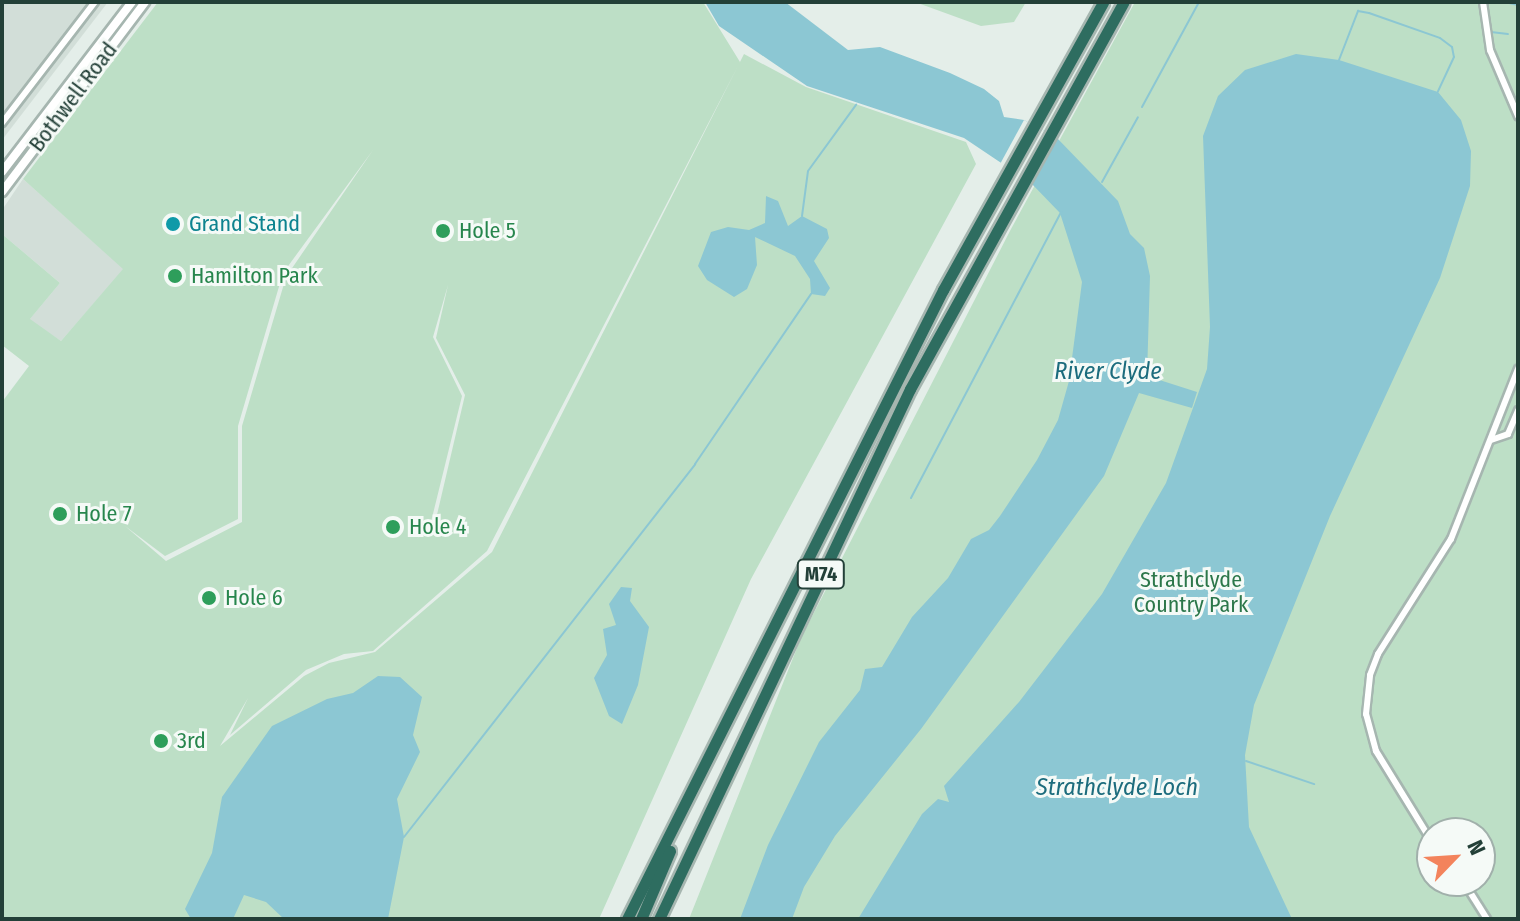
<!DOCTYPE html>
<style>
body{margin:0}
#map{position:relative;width:1520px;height:921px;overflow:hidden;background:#e4eee9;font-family:"Fira Sans Condensed",sans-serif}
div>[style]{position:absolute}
.built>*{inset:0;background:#d2ded8}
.green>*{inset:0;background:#bddfc6}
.water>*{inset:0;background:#8cc7d3}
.pier>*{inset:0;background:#e4eee9}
.stream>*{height:2px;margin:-1px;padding:0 1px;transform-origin:1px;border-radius:1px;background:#8cc7d3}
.roads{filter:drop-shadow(2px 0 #a6b6b0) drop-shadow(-2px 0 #a6b6b0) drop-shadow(0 2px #a6b6b0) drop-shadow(0 -2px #a6b6b0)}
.minor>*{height:6px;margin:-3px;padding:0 3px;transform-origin:3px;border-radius:3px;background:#fff}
.secondary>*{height:8px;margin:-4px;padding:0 4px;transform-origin:4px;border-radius:4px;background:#fff}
.motorway>*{height:11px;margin:-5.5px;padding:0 5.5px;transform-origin:5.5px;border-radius:5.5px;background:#2e6d60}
.dots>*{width:22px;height:22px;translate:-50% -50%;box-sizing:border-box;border:4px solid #f5faf7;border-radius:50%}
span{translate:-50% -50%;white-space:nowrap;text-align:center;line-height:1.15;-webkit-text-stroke:6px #f5faf7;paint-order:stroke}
.shield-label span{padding:2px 6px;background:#f5faf7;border:2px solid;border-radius:6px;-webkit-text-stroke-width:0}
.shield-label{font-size:20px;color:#234038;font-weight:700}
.street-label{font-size:22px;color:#234038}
.culture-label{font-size:22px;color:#0d838f}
.left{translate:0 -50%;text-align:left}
.leisure-label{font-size:22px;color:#27864d}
.park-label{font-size:22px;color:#2c774a}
.water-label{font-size:24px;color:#1c6c7d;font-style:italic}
.frame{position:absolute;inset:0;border:4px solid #234038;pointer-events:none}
.north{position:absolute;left:1416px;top:817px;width:80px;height:80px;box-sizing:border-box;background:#f5faf7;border:2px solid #a1b0ab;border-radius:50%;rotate:65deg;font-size:22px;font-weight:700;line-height:32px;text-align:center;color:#234038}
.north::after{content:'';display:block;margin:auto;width:28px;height:36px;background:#f3835c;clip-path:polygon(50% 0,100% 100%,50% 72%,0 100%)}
</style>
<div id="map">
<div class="built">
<i style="clip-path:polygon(2px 2px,108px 2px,2px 140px)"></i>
<i style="clip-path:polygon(23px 179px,124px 269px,61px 341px,29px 320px,60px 283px,2px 234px,2px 210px)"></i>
</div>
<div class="green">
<i style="clip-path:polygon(evenodd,158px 2px,703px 2px,740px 62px,487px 551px,373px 651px,344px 654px,306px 670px,230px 735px,248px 698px,220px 746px,304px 676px,329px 663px,375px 652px,492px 552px,744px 54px,806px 87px,966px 142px,976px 164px,751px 579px,599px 919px,2px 919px,2px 402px,29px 366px,2px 345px,2px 234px,60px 283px,30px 319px,61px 341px,123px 269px,23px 179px,158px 2px,373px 150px,286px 277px,242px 426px,242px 522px,166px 561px,125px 526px,165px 556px,238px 519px,238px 426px,283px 273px,373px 150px,158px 2px,448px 285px,436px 338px,465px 395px,436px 519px,417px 539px,431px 522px,462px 396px,433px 337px,448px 285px)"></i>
<i style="clip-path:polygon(915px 2px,1026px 2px,1014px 22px,981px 26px)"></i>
<i style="clip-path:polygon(evenodd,1135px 2px,1518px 2px,1518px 919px,689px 919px,801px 638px,1011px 229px,1135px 2px,1432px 833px,1480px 833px,1480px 881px,1432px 881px,1432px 833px)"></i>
</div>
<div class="water">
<i style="clip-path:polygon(705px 2px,785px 2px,848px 50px,880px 47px,950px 73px,984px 89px,999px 101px,1004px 117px,1024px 120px,1056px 137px,1118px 201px,1130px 234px,1144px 248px,1150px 276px,1147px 376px,1197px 392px,1192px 408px,1139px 393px,1104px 476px,921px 729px,835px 836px,804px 887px,792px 919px,740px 919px,768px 845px,819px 742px,860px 690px,865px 669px,882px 667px,912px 617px,948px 578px,971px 539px,989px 530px,1000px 516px,1037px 460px,1058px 420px,1069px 381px,1082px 282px,1060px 213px,1031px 183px,964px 138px,807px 86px,719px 26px)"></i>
<i style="clip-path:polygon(1296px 54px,1339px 60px,1438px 92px,1461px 120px,1471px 151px,1470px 186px,1440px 278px,1330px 516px,1254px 705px,1245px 755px,1249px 827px,1292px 919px,858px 919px,922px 814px,938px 799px,949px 802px,944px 786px,1019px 702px,1102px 594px,1166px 483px,1207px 369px,1210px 327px,1203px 136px,1218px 96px,1245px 70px)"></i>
<i style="clip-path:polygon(766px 196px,778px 201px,788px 226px,802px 216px,827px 229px,829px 238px,814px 261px,830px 288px,825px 296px,811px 294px,810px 279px,795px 256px,755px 237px,757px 265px,747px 289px,734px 297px,707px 280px,698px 266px,711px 232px,728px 227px,749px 230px,765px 223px)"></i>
<i style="clip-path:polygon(621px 587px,632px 588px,630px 601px,649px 627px,638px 685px,622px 724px,609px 716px,594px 678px,607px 655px,603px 629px,616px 625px,609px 604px)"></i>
<i style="clip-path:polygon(378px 676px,400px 677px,422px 697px,413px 735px,420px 752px,397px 799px,404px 837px,388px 919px,284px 919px,266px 902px,244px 895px,233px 919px,191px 919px,185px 909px,212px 853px,222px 797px,272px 726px,327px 699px,353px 693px)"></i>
</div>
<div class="pier">
<i style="clip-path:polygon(1024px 120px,1056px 137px,1031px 183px,999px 166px)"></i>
</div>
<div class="stream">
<i style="left:1505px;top:2px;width:13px;rotate:13deg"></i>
<i style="left:1491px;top:32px;width:17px;rotate:7deg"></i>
<i style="left:1339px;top:60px;width:53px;rotate:-68.8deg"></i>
<i style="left:1358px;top:11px;width:11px;rotate:10deg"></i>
<i style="left:1369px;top:13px;width:75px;rotate:19.4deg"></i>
<i style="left:1440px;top:38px;width:15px;rotate:37deg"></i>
<i style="left:1452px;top:47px;width:10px;rotate:79deg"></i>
<i style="left:1454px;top:57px;width:38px;rotate:115deg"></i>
<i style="left:1142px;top:107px;width:119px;rotate:-61.5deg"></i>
<i style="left:1102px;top:182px;width:74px;rotate:-61deg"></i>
<i style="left:802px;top:216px;width:45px;rotate:-82.4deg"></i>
<i style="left:808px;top:171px;width:82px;rotate:-54deg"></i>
<i style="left:911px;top:498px;width:323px;rotate:-62.3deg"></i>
<i style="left:1246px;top:761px;width:72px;rotate:18.7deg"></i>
<i style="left:404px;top:837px;width:473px;rotate:-52deg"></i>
<i style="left:695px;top:464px;width:206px;rotate:-55.7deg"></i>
</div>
<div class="roads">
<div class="minor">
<i style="left:1483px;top:2px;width:49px;rotate:81.7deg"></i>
<i style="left:1490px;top:50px;width:72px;rotate:67deg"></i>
<i style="left:2px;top:123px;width:153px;rotate:-52.5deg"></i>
<i style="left:1491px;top:440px;width:18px;rotate:-19deg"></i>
<i style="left:1508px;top:434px;width:26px;rotate:-67deg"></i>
<i style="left:1432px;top:842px;width:107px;rotate:-121.6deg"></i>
<i style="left:1376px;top:751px;width:38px;rotate:-105deg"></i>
<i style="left:1366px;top:714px;width:39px;rotate:-84deg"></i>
<i style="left:1370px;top:675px;width:22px;rotate:-69deg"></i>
<i style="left:1378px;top:654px;width:136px;rotate:-57.6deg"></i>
<i style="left:1451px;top:539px;width:183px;rotate:-68.5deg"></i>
<i style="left:1463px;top:881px;width:45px;rotate:57.7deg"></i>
</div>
<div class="secondary">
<i style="left:2px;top:172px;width:214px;rotate:-52.6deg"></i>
<i style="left:2px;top:192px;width:238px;rotate:-53deg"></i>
</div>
<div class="motorway">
<i style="left:627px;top:919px;width:704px;rotate:-63.33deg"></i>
<i style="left:943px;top:290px;width:329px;rotate:-60.9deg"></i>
<i style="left:641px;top:919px;width:74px;rotate:-66.9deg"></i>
<i style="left:659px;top:919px;width:586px;rotate:-64.66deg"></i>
<i style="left:910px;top:389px;width:442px;rotate:-61.1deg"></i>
</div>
</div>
<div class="dots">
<i style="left:173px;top:224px;background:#0f9aa8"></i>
<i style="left:443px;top:231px;background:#2e9e5b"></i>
<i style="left:175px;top:276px;background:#2e9e5b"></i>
<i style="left:60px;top:514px;background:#2e9e5b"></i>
<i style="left:393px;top:527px;background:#2e9e5b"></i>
<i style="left:209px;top:598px;background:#2e9e5b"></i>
<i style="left:161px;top:741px;background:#2e9e5b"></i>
</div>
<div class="shield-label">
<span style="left:821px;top:574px">M74</span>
</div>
<div class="street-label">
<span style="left:73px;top:97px;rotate:-53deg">Bothwell Road</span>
</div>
<div class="culture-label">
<span class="left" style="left:189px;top:224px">Grand Stand</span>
</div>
<div class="leisure-label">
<span class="left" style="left:459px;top:231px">Hole 5</span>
<span class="left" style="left:191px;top:276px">Hamilton Park</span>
<span class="left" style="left:76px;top:514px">Hole 7</span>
<span class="left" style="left:409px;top:527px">Hole 4</span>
<span class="left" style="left:225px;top:598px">Hole 6</span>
<span class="left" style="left:177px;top:741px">3rd</span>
</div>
<div class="park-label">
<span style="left:1191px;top:592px">Strathclyde<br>Country Park</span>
</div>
<div class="water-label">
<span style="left:1108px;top:372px">River Clyde</span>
<span style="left:1117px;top:788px">Strathclyde Loch</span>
</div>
<div class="frame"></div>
<div class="north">N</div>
</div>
